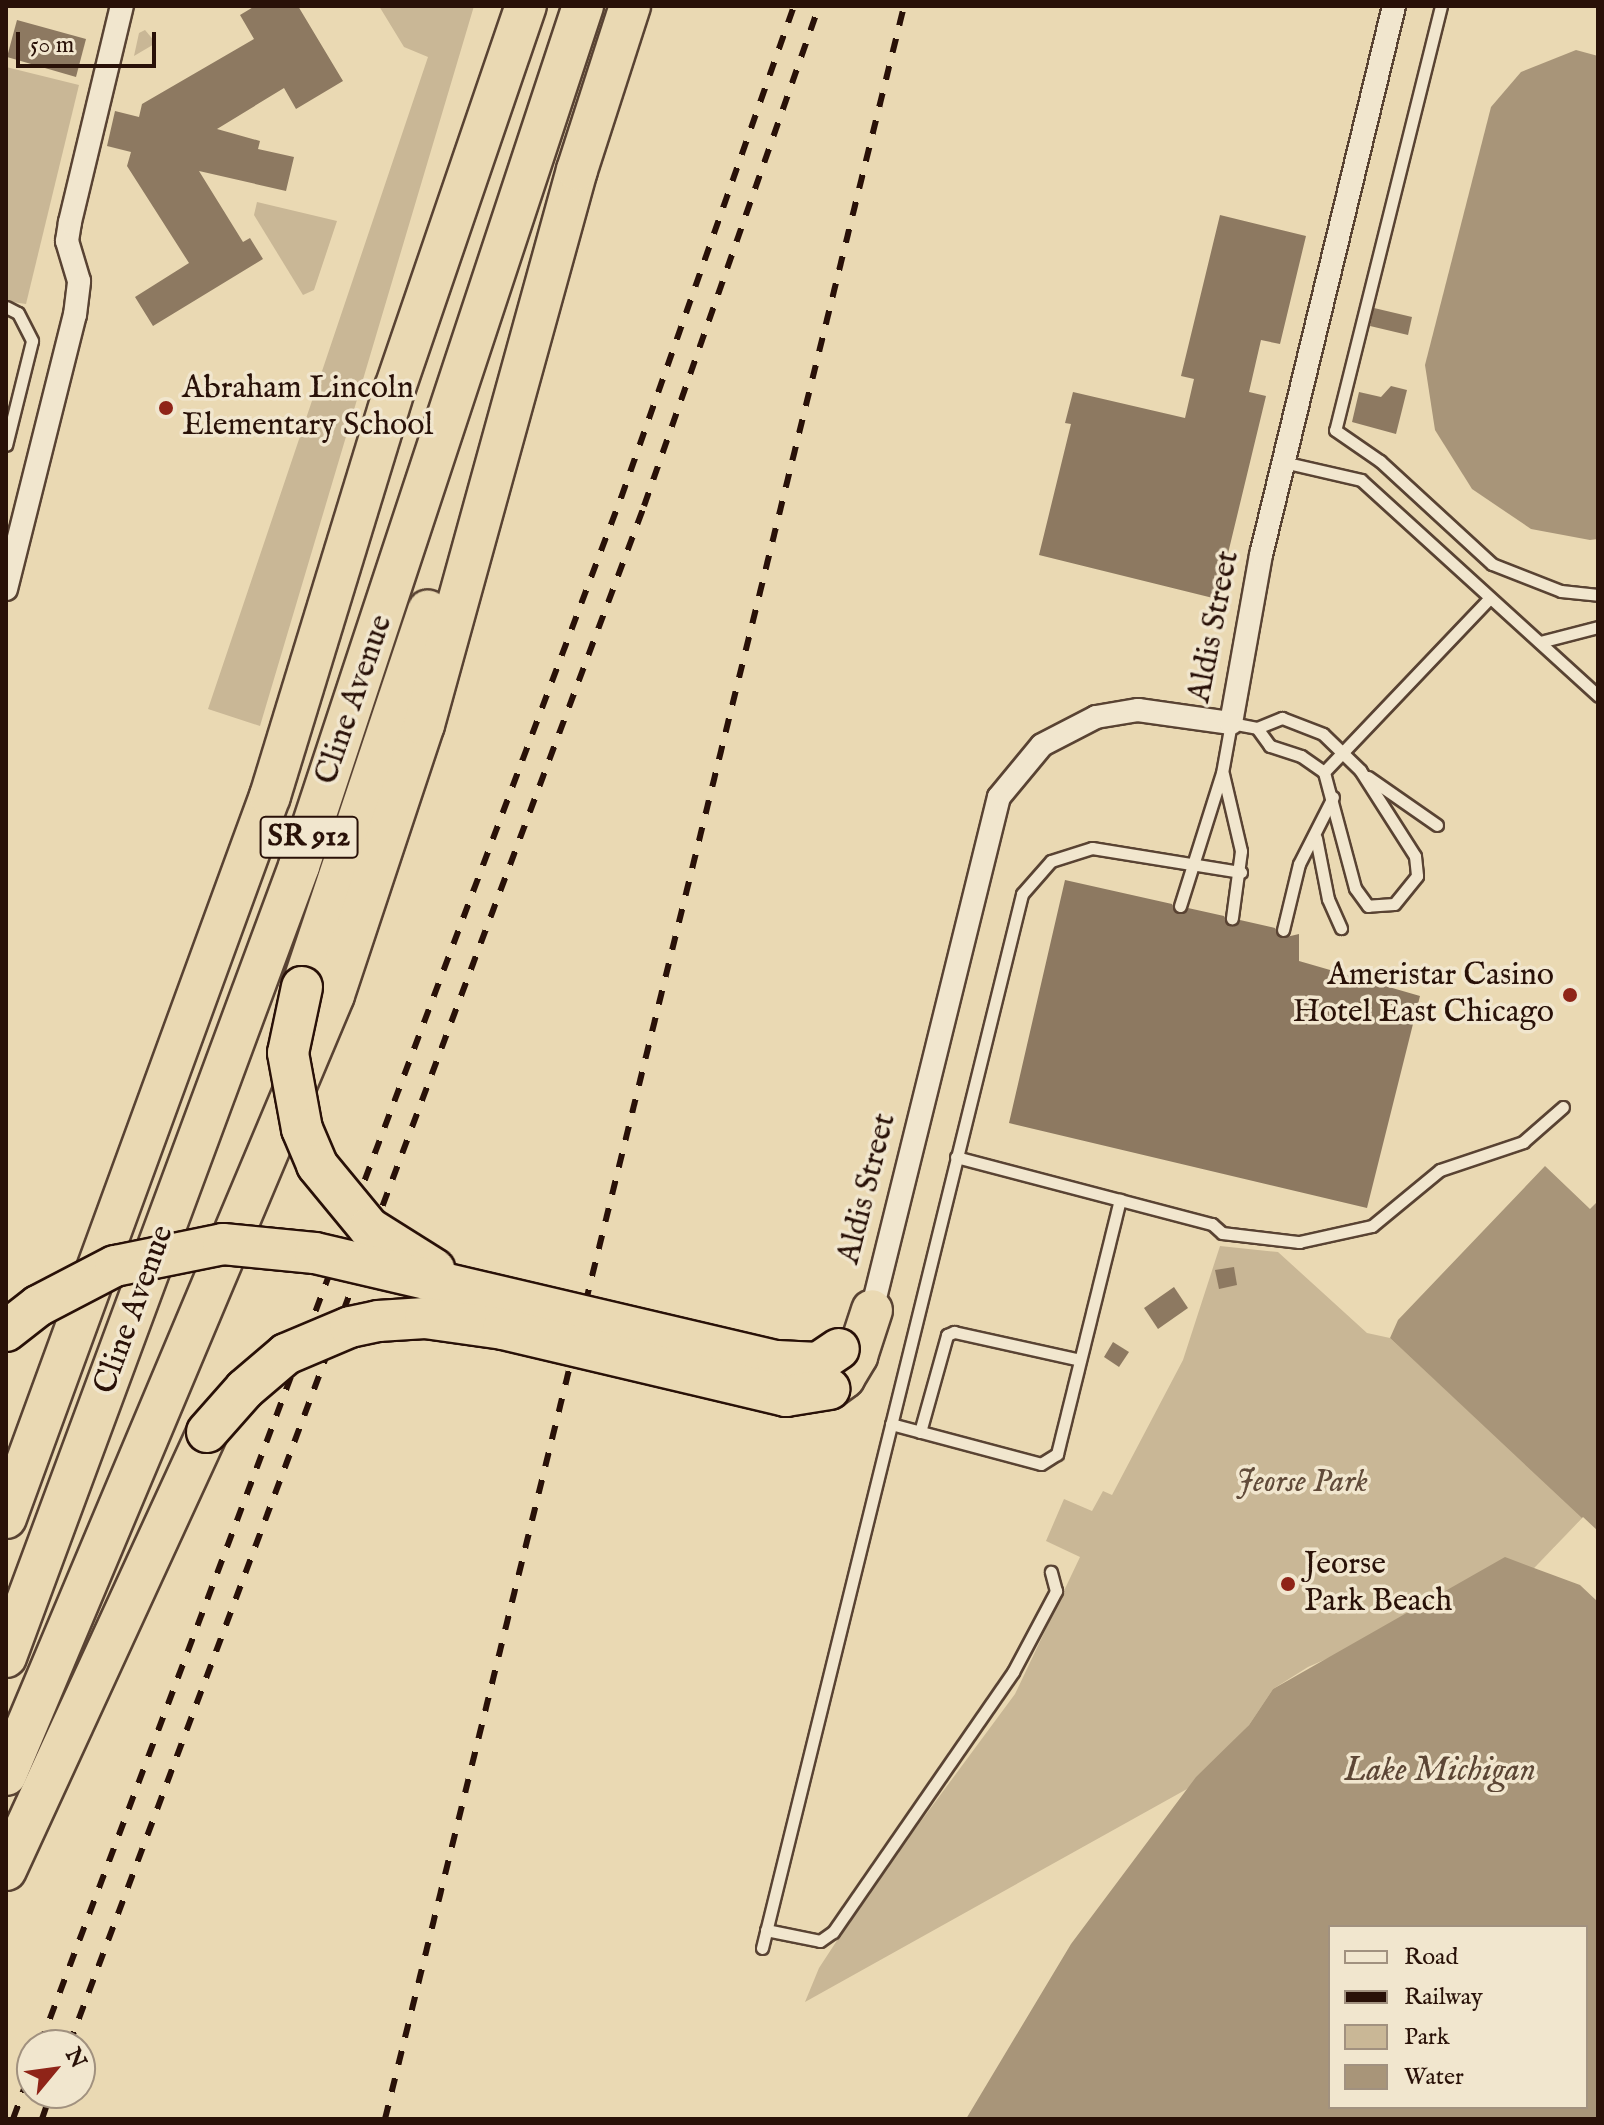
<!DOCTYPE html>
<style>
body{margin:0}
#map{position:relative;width:1604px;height:2125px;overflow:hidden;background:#ead9b3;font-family:"IM FELL English",serif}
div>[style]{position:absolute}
.green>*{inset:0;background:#c9b796}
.water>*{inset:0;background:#a89579}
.pier>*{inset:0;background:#ead9b3}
.building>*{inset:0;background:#8d7961}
.roads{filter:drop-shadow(2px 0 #594333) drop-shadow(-2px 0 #594333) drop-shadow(0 2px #594333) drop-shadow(0 -2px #594333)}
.lane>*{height:11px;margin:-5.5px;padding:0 5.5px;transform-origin:5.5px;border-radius:5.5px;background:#f1e6ce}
.street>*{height:22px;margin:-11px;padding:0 11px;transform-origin:11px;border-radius:11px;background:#f1e6ce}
.highway>*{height:40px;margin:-20px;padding:0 20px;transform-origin:20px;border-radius:20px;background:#ead9b3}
.rail>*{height:6px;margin-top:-3px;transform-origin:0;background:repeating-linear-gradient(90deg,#291108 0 14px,transparent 0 28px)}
.bridges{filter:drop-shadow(2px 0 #291108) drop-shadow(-2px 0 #291108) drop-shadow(0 2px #291108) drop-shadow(0 -2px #291108)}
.highway-bridge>*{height:40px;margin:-20px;padding:0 20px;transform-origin:20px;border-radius:20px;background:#ead9b3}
.dots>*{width:22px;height:22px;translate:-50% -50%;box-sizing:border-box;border:4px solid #f1e6ce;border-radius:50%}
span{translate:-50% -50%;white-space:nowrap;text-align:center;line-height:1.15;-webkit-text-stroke:7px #f1e6ce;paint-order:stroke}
.shield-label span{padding:2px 6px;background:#f1e6ce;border:2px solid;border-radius:6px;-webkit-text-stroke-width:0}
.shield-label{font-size:30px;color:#291108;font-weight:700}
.poi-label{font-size:32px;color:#291108}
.left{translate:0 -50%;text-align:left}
.right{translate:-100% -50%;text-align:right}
.street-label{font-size:32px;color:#291108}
.park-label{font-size:32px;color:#614b3a;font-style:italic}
.water-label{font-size:34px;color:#5c4635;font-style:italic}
.frame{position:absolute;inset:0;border:8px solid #291108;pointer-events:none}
.legend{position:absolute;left:1328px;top:1925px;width:260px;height:184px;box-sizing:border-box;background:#f1e6ce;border:2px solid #a1917f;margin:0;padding:10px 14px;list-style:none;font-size:24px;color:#291108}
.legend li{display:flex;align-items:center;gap:16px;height:40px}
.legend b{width:40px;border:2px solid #a1917f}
.north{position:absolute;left:16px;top:2029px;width:80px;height:80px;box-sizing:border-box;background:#f1e6ce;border:2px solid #a1917f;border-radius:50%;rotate:61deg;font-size:22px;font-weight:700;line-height:32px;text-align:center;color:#291108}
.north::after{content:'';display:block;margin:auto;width:28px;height:36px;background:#8f2418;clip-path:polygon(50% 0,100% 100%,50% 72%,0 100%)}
.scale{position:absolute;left:16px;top:32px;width:140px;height:36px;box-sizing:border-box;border:4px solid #291108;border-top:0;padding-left:10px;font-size:24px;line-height:28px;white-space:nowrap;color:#291108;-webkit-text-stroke:6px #f1e6ce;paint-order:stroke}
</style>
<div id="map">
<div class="green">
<i style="clip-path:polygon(379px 6px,474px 6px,260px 726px,208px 709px,428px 57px,404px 47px)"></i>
<i style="clip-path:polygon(145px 30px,156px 43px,134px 56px,139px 33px)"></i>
<i style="clip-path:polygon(6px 67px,79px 85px,26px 304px,6px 301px)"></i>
<i style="clip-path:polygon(257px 202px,337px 221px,314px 290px,303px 295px,254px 215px)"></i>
<i style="clip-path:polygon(1220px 1246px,1278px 1252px,1367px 1333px,1390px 1338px,1583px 1517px,1534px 1568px,1308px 1667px,1273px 1689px,1249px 1725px,1187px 1789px,805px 2002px,819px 1968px,870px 1890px,1015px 1694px,1080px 1557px,1046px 1541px,1064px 1499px,1092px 1511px,1103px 1491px,1112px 1495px,1183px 1360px)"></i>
</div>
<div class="water">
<i style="clip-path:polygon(1576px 50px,1598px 56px,1598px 539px,1590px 540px,1531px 529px,1472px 489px,1435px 430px,1425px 365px,1491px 107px,1521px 72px)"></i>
<i style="clip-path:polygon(evenodd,1545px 1166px,1590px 1209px,1598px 1201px,1598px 2119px,966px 2119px,1071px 1944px,1196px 1777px,1249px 1725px,1273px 1689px,1505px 1557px,1534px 1568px,1582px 1518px,1390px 1338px,1398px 1320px,1545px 1166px,1330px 1927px,1586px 1927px,1586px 2107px,1330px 2107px,1330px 1927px)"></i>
</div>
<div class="pier">
<i style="clip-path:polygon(1583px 1517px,1598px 1531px,1598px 1602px,1580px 1585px,1534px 1568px)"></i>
</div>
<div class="building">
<i style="clip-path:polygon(255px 6px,298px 6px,343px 81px,296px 109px,284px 88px,217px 129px,260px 141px,258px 149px,294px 157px,286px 191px,199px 171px,243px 242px,250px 238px,263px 259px,153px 326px,135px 297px,189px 263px,127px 166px,131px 152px,107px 146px,115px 111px,139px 117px,142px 104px,254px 39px,240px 15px)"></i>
<i style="clip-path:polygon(17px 20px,86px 39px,76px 77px,7px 57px)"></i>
<i style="clip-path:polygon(1220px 215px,1306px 236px,1280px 344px,1261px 340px,1249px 392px,1266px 396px,1217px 599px,1039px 555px,1071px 424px,1065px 423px,1073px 392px,1185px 418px,1194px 379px,1181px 376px)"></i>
<i style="clip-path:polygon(1374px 308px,1412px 317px,1408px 335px,1370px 326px)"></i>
<i style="clip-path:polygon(1391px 386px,1407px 390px,1396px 434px,1352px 422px,1359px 392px,1381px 397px)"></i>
<i style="clip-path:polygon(1065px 880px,1172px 904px,1178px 914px,1188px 908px,1224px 916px,1230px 926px,1240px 920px,1275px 928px,1282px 938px,1299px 934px,1299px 961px,1420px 996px,1367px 1208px,1009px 1123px)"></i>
<i style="clip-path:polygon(1234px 1267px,1237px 1285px,1219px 1289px,1215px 1270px)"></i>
<i style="clip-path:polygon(1174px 1287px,1188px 1308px,1158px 1329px,1144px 1308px)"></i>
<i style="clip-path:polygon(1113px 1342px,1129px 1352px,1119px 1367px,1104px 1357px)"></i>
</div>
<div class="roads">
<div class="lane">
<i style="left:1441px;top:6px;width:437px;rotate:104deg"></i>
<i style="left:1335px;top:430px;width:55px;rotate:34.6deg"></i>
<i style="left:1380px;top:461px;width:152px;rotate:42.6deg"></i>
<i style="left:1492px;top:564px;width:74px;rotate:21.4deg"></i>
<i style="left:1561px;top:591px;width:37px;rotate:6deg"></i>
<i style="left:6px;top:307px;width:13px;rotate:27deg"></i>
<i style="left:18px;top:313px;width:31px;rotate:63deg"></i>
<i style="left:32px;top:341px;width:107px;rotate:104deg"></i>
<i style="left:1283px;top:462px;width:80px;rotate:13deg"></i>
<i style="left:1361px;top:480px;width:321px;rotate:42.3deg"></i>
<i style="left:1540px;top:642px;width:60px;rotate:-14.5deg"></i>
<i style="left:1324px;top:772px;width:239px;rotate:-46.4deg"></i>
<i style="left:1223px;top:774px;width:79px;rotate:76.8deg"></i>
<i style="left:1241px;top:851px;width:68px;rotate:97.7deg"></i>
<i style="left:1368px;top:777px;width:84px;rotate:34.8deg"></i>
<i style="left:1316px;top:838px;width:62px;rotate:78.9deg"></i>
<i style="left:1328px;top:899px;width:32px;rotate:66deg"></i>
<i style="left:1180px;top:906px;width:139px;rotate:-72.5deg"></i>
<i style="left:1222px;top:773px;width:51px;rotate:-79.8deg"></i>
<i style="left:1231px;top:723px;width:26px;rotate:11deg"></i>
<i style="left:1257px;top:728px;width:27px;rotate:-22deg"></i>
<i style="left:1282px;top:718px;width:44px;rotate:21.3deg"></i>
<i style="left:1323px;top:734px;width:52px;rotate:44.2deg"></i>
<i style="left:1360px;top:770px;width:102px;rotate:57.4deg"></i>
<i style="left:1415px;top:856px;width:20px;rotate:84deg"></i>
<i style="left:1417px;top:876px;width:36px;rotate:129deg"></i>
<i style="left:1394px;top:904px;width:26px;rotate:176deg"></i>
<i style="left:1368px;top:906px;width:22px;rotate:-126deg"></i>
<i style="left:1355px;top:888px;width:120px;rotate:-105deg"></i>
<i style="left:1324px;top:772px;width:28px;rotate:-145deg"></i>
<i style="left:1301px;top:756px;width:33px;rotate:-162deg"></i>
<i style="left:1270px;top:746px;width:22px;rotate:-126deg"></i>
<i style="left:1283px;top:930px;width:68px;rotate:-76.4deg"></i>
<i style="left:1299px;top:864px;width:75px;rotate:-63.1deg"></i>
<i style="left:956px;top:1157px;width:265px;rotate:14.7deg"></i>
<i style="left:1212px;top:1224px;width:13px;rotate:42deg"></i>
<i style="left:1222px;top:1233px;width:78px;rotate:6.7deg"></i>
<i style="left:1299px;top:1242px;width:75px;rotate:-12.4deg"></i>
<i style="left:1372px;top:1226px;width:88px;rotate:-39.5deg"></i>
<i style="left:1440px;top:1170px;width:88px;rotate:-18.6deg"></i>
<i style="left:1523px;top:1142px;width:53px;rotate:-41.2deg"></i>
<i style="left:891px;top:1424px;width:155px;rotate:14.9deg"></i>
<i style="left:1041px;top:1464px;width:19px;rotate:-32deg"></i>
<i style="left:1057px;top:1454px;width:262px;rotate:-76.1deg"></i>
<i style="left:920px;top:1432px;width:101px;rotate:-74.4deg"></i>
<i style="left:947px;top:1335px;width:8px;rotate:-23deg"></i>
<i style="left:954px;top:1332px;width:129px;rotate:12.5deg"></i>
<i style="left:766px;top:1930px;width:55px;rotate:11.5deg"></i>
<i style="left:820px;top:1941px;width:16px;rotate:-35deg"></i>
<i style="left:833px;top:1932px;width:316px;rotate:-55.3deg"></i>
<i style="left:1013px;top:1672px;width:92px;rotate:-62deg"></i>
<i style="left:1056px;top:1591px;width:20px;rotate:-105deg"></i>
<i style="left:762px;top:1948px;width:1086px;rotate:-76.14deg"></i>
<i style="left:1022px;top:894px;width:44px;rotate:-48.7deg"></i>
<i style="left:1051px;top:861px;width:43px;rotate:-17.6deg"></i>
<i style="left:1092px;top:848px;width:151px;rotate:9.2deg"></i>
</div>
<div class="street">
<i style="left:6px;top:589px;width:283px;rotate:-75.9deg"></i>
<i style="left:75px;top:315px;width:34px;rotate:-83deg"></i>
<i style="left:79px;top:281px;width:42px;rotate:-106.7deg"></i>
<i style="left:67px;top:241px;width:19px;rotate:-81deg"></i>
<i style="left:70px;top:222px;width:222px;rotate:-76.5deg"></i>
<i style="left:872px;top:1310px;width:528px;rotate:-76.1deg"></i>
<i style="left:999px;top:797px;width:67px;rotate:-50.4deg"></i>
<i style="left:1042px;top:745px;width:61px;rotate:-27.4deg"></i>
<i style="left:1096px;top:717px;width:43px;rotate:-9.5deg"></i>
<i style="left:1138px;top:710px;width:94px;rotate:8deg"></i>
<i style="left:1231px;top:723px;width:171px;rotate:-79.9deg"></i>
<i style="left:1261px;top:555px;width:565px;rotate:-76.38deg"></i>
</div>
<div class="highway">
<i style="left:302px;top:987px;width:397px;rotate:-71.5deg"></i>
<i style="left:829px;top:1389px;width:19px;rotate:-36deg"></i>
<i style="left:844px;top:1378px;width:26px;rotate:-59deg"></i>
<i style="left:857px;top:1356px;width:48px;rotate:-71.9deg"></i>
<i style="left:6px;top:1518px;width:769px;rotate:-69.92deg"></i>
<i style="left:270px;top:796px;width:427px;rotate:-73deg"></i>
<i style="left:395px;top:388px;width:404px;rotate:-71.1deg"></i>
<i style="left:6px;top:1657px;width:844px;rotate:-69.67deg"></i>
<i style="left:299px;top:866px;width:906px;rotate:-71.73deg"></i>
<i style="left:6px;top:1775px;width:846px;rotate:-67.19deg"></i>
<i style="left:334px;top:995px;width:285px;rotate:-71.6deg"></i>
<i style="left:424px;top:725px;width:576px;rotate:-74.59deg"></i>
<i style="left:577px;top:170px;width:172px;rotate:-72.1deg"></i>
<i style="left:6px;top:1870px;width:482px;rotate:-65.3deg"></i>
</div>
</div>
<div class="rail">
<i style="left:40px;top:2045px;width:1653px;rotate:-69.42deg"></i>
<i style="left:621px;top:498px;width:522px;rotate:-70.63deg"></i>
<i style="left:69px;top:2045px;width:1643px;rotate:-69.51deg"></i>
<i style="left:644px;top:506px;width:530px;rotate:-70.71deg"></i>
<i style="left:13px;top:2119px;width:55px;rotate:-69.9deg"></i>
<i style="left:42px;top:2119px;width:28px;rotate:-71deg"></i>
<i style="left:385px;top:2119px;width:2176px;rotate:-76.2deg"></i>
</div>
<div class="bridges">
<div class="highway-bridge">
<i style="left:302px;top:987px;width:67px;rotate:102deg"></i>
<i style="left:288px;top:1053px;width:77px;rotate:79.6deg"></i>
<i style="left:302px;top:1129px;width:39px;rotate:67deg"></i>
<i style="left:317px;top:1165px;width:82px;rotate:50.5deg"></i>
<i style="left:369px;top:1228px;width:77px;rotate:32.2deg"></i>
<i style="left:6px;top:1331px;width:41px;rotate:-38deg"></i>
<i style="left:38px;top:1306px;width:87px;rotate:-27.5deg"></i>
<i style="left:115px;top:1266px;width:110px;rotate:-11.5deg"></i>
<i style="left:223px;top:1244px;width:92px;rotate:5.6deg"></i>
<i style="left:315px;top:1253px;width:474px;rotate:13.2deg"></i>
<i style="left:777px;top:1361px;width:41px;rotate:2.8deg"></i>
<i style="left:818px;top:1363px;width:25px;rotate:-34deg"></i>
<i style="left:207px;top:1432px;width:57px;rotate:-48.5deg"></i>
<i style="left:245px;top:1389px;width:54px;rotate:-40.5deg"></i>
<i style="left:286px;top:1354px;width:69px;rotate:-22.9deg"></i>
<i style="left:350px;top:1327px;width:29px;rotate:-12deg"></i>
<i style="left:378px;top:1321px;width:47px;rotate:-3.7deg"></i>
<i style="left:425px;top:1318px;width:79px;rotate:8deg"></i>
<i style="left:503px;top:1329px;width:291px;rotate:13.3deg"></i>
<i style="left:786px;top:1396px;width:44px;rotate:-9.2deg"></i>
</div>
</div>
<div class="dots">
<i style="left:166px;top:408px;background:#8f2418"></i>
<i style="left:1570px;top:995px;background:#8f2418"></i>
<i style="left:1288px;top:1584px;background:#8f2418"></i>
</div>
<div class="shield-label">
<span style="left:309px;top:837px">SR 912</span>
</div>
<div class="poi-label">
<span class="left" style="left:182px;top:408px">Abraham Lincoln<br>Elementary School</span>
<span class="right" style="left:1554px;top:995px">Ameristar Casino<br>Hotel East Chicago</span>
<span class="left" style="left:1304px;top:1584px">Jeorse<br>Park Beach</span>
</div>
<div class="street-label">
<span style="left:1215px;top:627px;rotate:-79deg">Aldis Street</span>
<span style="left:355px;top:700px;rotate:-71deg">Cline Avenue</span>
<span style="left:868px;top:1189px;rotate:-76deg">Aldis Street</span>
<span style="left:135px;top:1310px;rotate:-70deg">Cline Avenue</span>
</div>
<div class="park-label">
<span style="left:1302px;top:1483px">Jeorse Park</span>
</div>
<div class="water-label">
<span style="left:1440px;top:1771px">Lake Michigan</span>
</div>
<div class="frame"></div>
<ul class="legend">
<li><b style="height:10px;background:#f1e6ce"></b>Road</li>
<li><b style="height:10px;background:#291108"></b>Railway</li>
<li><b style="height:22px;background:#c9b796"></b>Park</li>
<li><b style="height:22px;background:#a89579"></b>Water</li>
</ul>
<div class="north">N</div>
<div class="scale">50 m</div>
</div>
